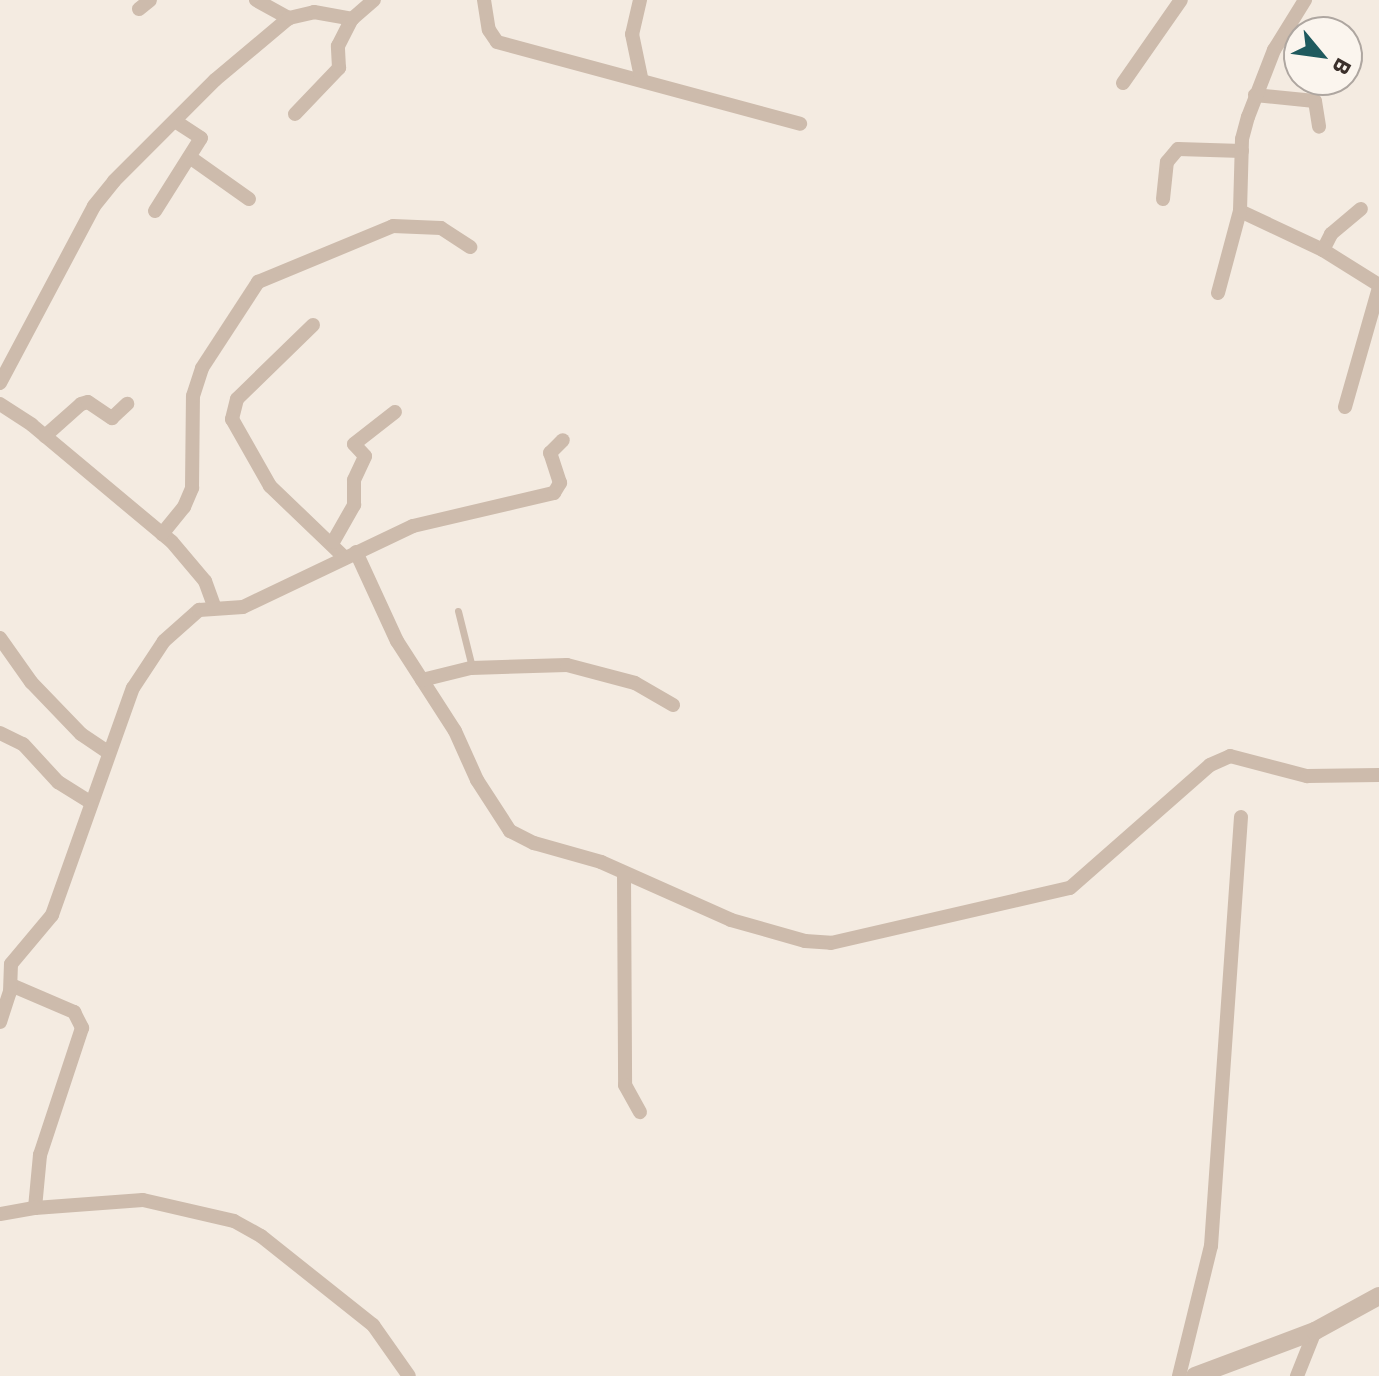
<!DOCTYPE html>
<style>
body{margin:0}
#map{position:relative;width:1379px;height:1376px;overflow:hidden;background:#f4ebe1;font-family:"IBM Plex Sans",sans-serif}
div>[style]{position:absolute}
.service>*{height:7px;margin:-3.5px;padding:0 3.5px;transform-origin:3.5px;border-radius:3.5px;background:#cdbbac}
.minor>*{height:14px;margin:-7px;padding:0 7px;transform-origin:7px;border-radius:7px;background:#cdbbac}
.tertiary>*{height:18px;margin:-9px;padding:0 9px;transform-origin:9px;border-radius:9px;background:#cdbbac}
span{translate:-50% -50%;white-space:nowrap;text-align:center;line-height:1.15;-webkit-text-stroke:7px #fbf5ee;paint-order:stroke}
.north{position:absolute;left:1283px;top:16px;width:80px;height:80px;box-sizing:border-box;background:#fbf5ee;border:2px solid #aea6a0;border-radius:50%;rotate:119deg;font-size:22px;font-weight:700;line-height:32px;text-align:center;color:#3b302b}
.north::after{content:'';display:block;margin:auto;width:28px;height:36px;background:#1f5a5e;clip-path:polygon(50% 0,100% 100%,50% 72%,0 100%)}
</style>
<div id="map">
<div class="service">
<i style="left:458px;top:611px;width:58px;rotate:76deg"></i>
</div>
<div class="minor">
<i style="left:256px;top:0;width:38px;rotate:29deg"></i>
<i style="left:484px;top:0;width:30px;rotate:81deg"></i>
<i style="left:489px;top:30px;width:14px;rotate:56deg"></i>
<i style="left:497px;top:42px;width:314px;rotate:15.1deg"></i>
<i style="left:640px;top:0;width:35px;rotate:103deg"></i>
<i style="left:632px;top:34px;width:44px;rotate:78.2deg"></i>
<i style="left:139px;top:9px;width:14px;rotate:-39deg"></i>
<i style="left:1123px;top:83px;width:101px;rotate:-55.1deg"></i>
<i style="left:1255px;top:95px;width:60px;rotate:5.7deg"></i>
<i style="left:1315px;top:101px;width:26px;rotate:81deg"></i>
<i style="left:295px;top:114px;width:64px;rotate:-46.3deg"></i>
<i style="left:339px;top:68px;width:22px;rotate:-93deg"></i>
<i style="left:338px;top:46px;width:30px;rotate:-63deg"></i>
<i style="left:191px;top:158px;width:71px;rotate:35.3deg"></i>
<i style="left:1163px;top:199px;width:37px;rotate:-84deg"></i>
<i style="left:1167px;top:162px;width:17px;rotate:-50deg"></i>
<i style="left:1178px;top:149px;width:64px;rotate:1.8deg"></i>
<i style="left:155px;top:211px;width:86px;rotate:-57.8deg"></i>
<i style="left:201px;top:138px;width:30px;rotate:-147deg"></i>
<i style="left:1240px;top:211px;width:92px;rotate:25.2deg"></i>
<i style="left:1323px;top:250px;width:66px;rotate:32deg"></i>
<i style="left:1323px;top:250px;width:18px;rotate:-63deg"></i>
<i style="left:1331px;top:234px;width:39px;rotate:-40deg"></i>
<i style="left:1218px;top:293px;width:85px;rotate:-75deg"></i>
<i style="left:1240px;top:211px;width:72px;rotate:-88.4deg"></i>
<i style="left:1242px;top:139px;width:23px;rotate:-75deg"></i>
<i style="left:1248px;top:117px;width:72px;rotate:-68.8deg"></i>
<i style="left:1274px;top:50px;width:59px;rotate:-58.2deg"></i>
<i style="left:313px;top:325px;width:106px;rotate:135.8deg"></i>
<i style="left:237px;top:399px;width:21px;rotate:104deg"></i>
<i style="left:232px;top:419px;width:77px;rotate:60.4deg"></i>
<i style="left:270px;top:486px;width:104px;rotate:43.8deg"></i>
<i style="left:0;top:383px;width:200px;rotate:-62deg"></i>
<i style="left:94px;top:206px;width:32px;rotate:-51deg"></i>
<i style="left:114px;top:181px;width:143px;rotate:-45deg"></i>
<i style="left:215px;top:80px;width:97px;rotate:-40deg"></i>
<i style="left:289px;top:18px;width:26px;rotate:-13deg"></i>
<i style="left:314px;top:12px;width:39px;rotate:10deg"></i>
<i style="left:352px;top:19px;width:29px;rotate:-41deg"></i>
<i style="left:0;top:404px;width:38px;rotate:33deg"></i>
<i style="left:32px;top:425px;width:182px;rotate:39.9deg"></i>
<i style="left:172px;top:542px;width:51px;rotate:49.8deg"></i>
<i style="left:205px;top:581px;width:27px;rotate:70deg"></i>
<i style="left:1345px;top:407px;width:124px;rotate:-74.1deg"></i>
<i style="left:45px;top:436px;width:48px;rotate:-41.6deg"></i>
<i style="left:81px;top:404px;width:7px;rotate:-16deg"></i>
<i style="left:88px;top:402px;width:29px;rotate:34deg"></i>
<i style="left:112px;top:418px;width:21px;rotate:-43deg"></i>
<i style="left:162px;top:534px;width:35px;rotate:-51deg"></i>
<i style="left:184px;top:507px;width:21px;rotate:-67deg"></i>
<i style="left:192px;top:488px;width:92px;rotate:-89.4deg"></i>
<i style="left:193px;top:396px;width:29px;rotate:-72deg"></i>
<i style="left:202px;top:368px;width:103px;rotate:-56.9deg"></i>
<i style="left:258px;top:282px;width:146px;rotate:-22.5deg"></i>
<i style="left:393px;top:226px;width:48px;rotate:2.4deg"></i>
<i style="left:441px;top:228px;width:35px;rotate:33deg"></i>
<i style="left:333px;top:542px;width:43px;rotate:-60.4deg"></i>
<i style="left:354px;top:505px;width:25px;rotate:-90deg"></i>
<i style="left:354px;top:480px;width:26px;rotate:-65deg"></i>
<i style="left:365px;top:456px;width:16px;rotate:-133deg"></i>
<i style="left:354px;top:444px;width:52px;rotate:-38deg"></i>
<i style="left:356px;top:552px;width:98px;rotate:65.3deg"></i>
<i style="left:397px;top:641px;width:107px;rotate:57.2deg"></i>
<i style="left:455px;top:731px;width:54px;rotate:65.8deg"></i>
<i style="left:477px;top:780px;width:61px;rotate:57.1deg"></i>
<i style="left:510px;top:831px;width:27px;rotate:27deg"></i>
<i style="left:534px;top:843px;width:70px;rotate:15.8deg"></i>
<i style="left:601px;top:862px;width:142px;rotate:24deg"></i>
<i style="left:731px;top:920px;width:77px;rotate:15.8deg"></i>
<i style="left:805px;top:941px;width:26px;rotate:4deg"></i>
<i style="left:831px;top:943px;width:245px;rotate:-13deg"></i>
<i style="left:1070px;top:888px;width:186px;rotate:-41.3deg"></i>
<i style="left:1210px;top:765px;width:22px;rotate:-24deg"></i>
<i style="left:1230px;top:756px;width:80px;rotate:14.6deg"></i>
<i style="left:1307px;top:776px;width:72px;rotate:-0.8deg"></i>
<i style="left:0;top:638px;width:54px;rotate:54.8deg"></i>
<i style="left:31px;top:682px;width:72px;rotate:46.1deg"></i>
<i style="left:81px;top:734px;width:32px;rotate:34deg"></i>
<i style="left:422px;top:680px;width:50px;rotate:-13.8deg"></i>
<i style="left:471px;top:668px;width:96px;rotate:-1.8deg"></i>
<i style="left:567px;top:665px;width:70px;rotate:14.8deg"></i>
<i style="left:635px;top:683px;width:44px;rotate:30.1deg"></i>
<i style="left:0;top:733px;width:25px;rotate:26deg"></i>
<i style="left:23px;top:744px;width:52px;rotate:47.4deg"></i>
<i style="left:58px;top:782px;width:38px;rotate:32deg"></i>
<i style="left:624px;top:874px;width:211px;rotate:89.7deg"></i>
<i style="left:625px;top:1085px;width:31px;rotate:61deg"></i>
<i style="left:11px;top:985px;width:69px;rotate:23.2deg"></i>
<i style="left:74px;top:1012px;width:18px;rotate:63deg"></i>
<i style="left:82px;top:1028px;width:134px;rotate:108.3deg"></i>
<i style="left:40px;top:1155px;width:53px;rotate:95.4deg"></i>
<i style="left:35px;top:1208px;width:108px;rotate:-4.2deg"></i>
<i style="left:143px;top:1200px;width:93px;rotate:13deg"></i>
<i style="left:234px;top:1221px;width:31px;rotate:29deg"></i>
<i style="left:261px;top:1236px;width:143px;rotate:38.5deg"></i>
<i style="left:373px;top:1325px;width:62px;rotate:54.8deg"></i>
<i style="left:0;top:1022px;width:32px;rotate:-72deg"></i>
<i style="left:10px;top:992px;width:28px;rotate:-88deg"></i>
<i style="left:11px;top:964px;width:64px;rotate:-50.1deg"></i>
<i style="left:52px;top:915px;width:241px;rotate:-70.4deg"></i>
<i style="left:133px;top:688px;width:56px;rotate:-56.6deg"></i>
<i style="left:164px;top:641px;width:47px;rotate:-41.5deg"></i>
<i style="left:199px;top:610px;width:44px;rotate:-3.9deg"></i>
<i style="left:243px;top:607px;width:188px;rotate:-25.5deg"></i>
<i style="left:413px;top:526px;width:145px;rotate:-13.2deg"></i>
<i style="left:554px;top:493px;width:12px;rotate:-59deg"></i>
<i style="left:560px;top:483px;width:32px;rotate:-108deg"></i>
<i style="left:550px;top:453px;width:18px;rotate:-45deg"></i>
<i style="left:0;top:1214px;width:36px;rotate:-10deg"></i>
<i style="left:1179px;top:1376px;width:134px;rotate:-76.2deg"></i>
<i style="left:1211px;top:1246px;width:430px;rotate:-86deg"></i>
<i style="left:1297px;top:1376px;width:48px;rotate:-68.2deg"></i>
</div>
<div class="tertiary">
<i style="left:1195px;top:1376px;width:128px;rotate:-20.6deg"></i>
<i style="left:1315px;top:1331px;width:73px;rotate:-28.7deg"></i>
</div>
<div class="north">B</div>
</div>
